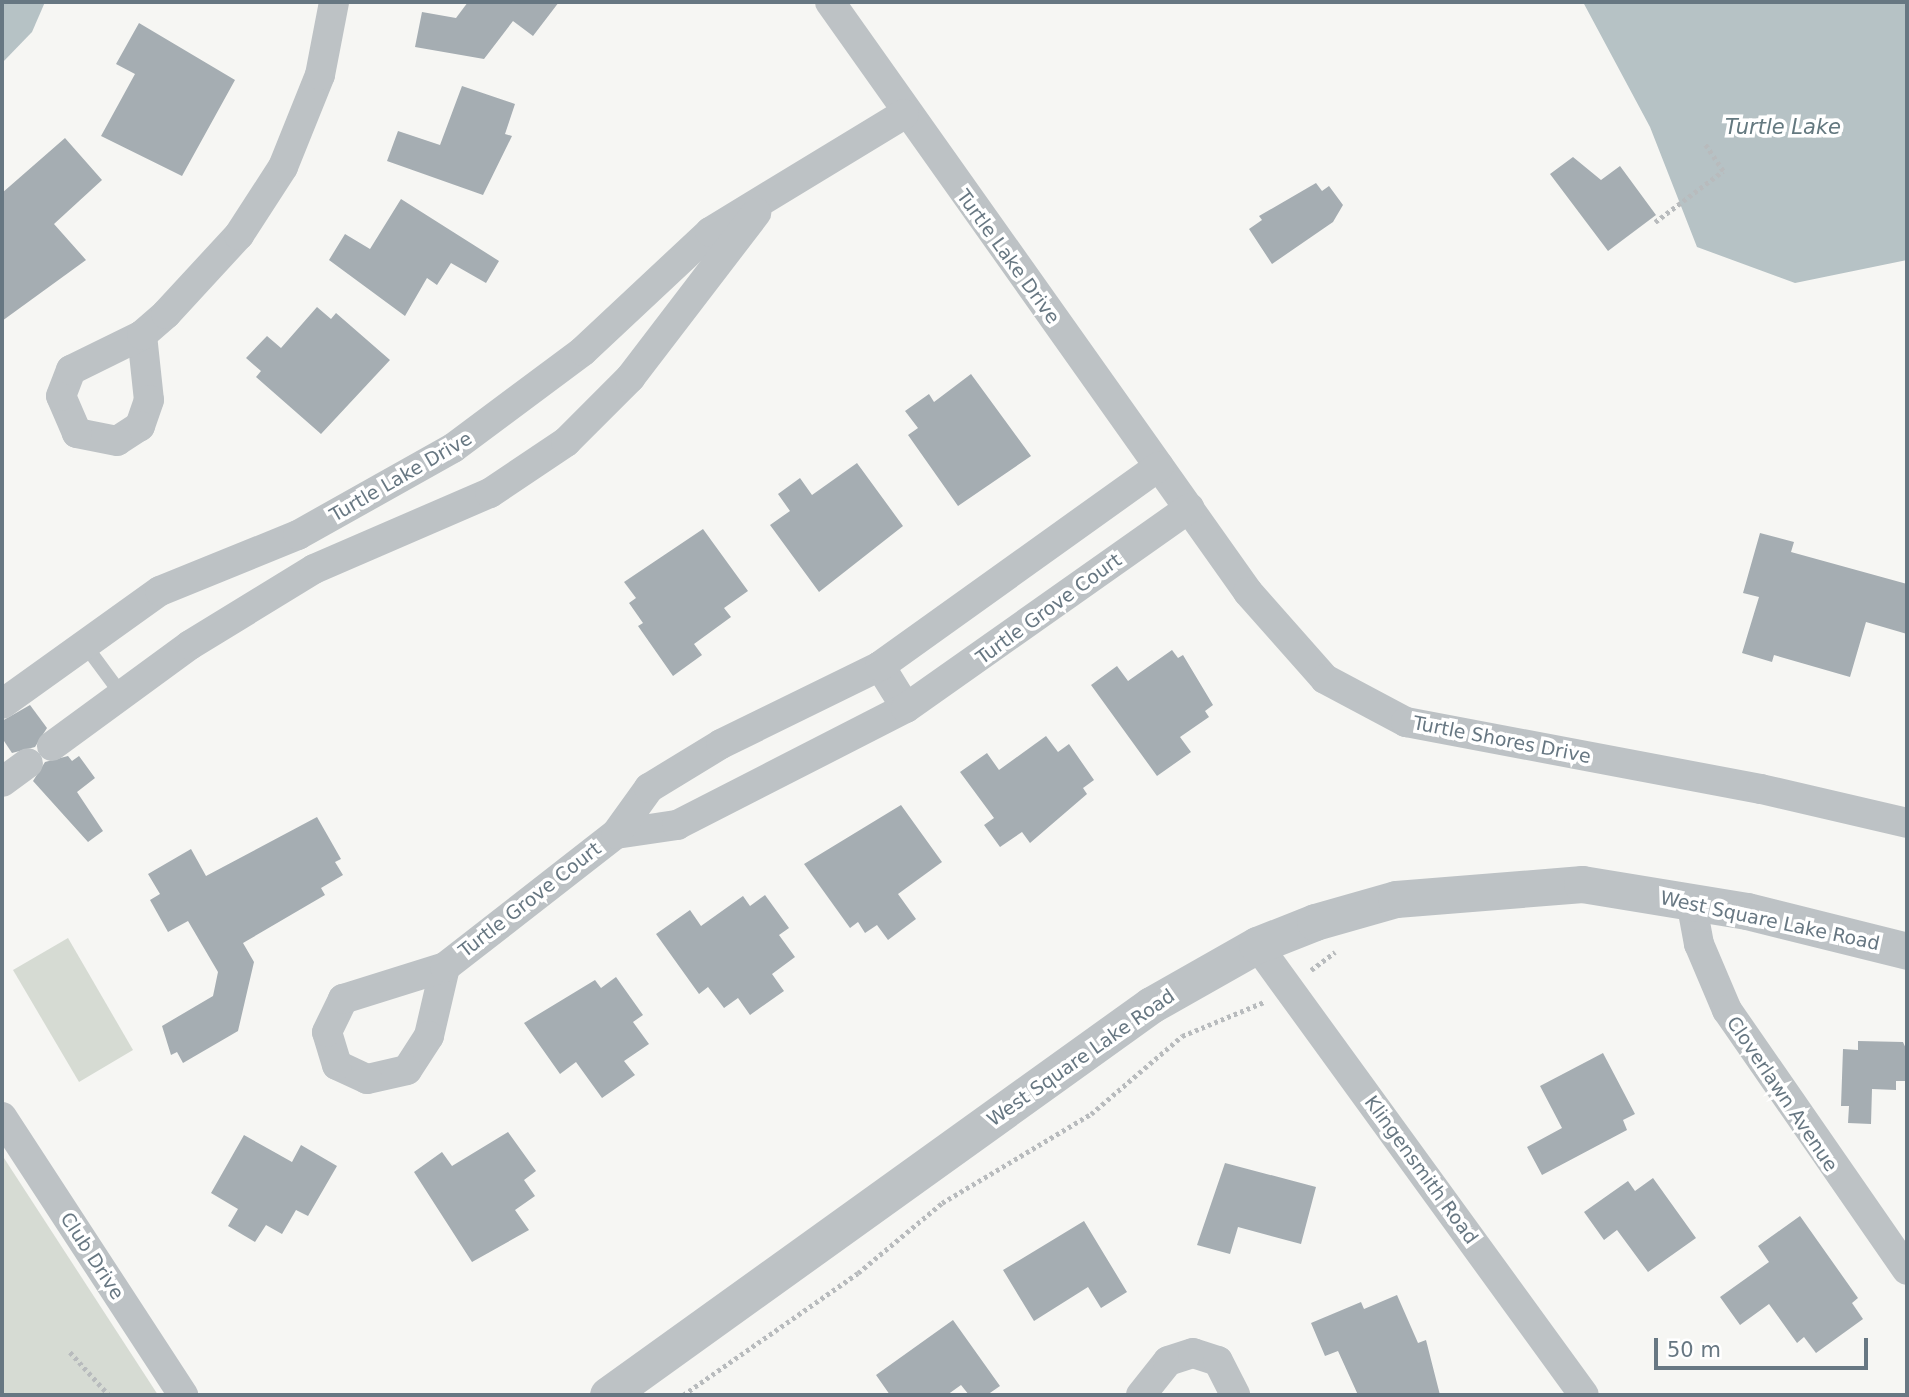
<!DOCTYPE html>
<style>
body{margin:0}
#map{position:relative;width:1909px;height:1397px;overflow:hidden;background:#f6f6f3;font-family:"DejaVu Sans",sans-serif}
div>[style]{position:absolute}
.green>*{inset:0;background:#d6dbd3}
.water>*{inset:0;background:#b6c2c5}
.building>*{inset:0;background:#a5adb2}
.path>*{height:4.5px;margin-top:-2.25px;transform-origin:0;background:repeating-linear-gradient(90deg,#b8bbbd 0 3.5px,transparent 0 7px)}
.service>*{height:14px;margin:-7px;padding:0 7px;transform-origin:7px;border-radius:7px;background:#bdc2c5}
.minor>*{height:30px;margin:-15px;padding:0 15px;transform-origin:15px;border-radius:15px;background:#bdc2c5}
.tertiary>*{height:37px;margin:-18.5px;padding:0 18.5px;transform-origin:18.5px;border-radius:18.5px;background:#bdc2c5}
span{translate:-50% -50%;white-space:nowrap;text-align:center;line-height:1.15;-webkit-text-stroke:7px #fff;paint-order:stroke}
.street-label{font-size:19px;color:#677782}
.water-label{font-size:21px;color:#63787f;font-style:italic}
.frame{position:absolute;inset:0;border:4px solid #677782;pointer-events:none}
.scale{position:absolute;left:1654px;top:1338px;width:214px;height:32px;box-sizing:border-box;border:4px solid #677782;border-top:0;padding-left:9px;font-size:21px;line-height:24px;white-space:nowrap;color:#677782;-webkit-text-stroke:5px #fff;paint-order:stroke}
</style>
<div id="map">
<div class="green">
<i style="clip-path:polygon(68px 938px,133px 1050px,79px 1082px,13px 970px)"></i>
<i style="clip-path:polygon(2px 1155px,158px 1395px,2px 1395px)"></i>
</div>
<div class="water">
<i style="clip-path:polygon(2px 2px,45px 2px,32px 32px,2px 63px)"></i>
<i style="clip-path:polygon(1583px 2px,1907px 2px,1907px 260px,1795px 283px,1697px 247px,1650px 127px)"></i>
</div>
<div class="building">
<i style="clip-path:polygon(468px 2px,559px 2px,533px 36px,513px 21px,484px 59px,415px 47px,422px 12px,456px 18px)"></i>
<i style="clip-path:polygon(139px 23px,235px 80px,182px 176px,101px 136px,135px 74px,116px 64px)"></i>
<i style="clip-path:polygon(462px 86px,515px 104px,505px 134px,512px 136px,483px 195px,387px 161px,398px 131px,440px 145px)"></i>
<i style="clip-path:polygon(65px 138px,102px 180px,54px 224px,86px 260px,2px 321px,2px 193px)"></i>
<i style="clip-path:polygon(1573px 157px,1601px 180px,1620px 166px,1656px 215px,1608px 251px,1550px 174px)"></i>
<i style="clip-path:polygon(1316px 183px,1322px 191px,1329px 186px,1343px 205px,1333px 222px,1272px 264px,1249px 229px,1262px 220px,1259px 216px)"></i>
<i style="clip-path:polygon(401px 199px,499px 261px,486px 283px,451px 263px,437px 285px,427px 278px,405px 316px,329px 260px,345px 234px,370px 249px)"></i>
<i style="clip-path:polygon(317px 307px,331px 319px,336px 313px,390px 360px,321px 434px,256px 377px,261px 371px,246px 358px,267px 336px,281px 348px)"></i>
<i style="clip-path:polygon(971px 374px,1031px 456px,958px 506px,908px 435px,918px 428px,905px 411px,929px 394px,934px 402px)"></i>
<i style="clip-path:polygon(857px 463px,903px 526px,819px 592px,770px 525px,790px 511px,778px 494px,800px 478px,812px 495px)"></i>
<i style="clip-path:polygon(703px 529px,748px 591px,724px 608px,731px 617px,694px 644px,702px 655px,673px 676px,638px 626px,643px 623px,629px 603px,636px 598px,624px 582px)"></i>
<i style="clip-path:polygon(1760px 533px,1794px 542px,1791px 552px,1907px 584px,1907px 634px,1866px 622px,1850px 677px,1774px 655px,1772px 662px,1742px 653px,1759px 597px,1743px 593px)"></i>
<i style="clip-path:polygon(1172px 650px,1178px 658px,1183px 655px,1213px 705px,1205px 711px,1209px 717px,1180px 737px,1191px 752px,1157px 776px,1091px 685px,1117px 666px,1128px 681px)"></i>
<i style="clip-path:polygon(30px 705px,47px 728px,35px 747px,12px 753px,2px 738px,2px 721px)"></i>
<i style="clip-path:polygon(1046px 736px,1058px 752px,1069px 744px,1094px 780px,1083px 788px,1087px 794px,1030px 843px,1022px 832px,1000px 847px,984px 825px,994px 818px,960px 772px,987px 753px,999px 770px)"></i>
<i style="clip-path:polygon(68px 756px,72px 761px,79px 756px,95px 778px,77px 792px,103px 831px,88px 842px,33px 781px,45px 762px)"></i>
<i style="clip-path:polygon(901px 805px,942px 862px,898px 894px,916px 919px,888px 940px,877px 925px,865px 933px,858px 922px,850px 928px,804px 864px)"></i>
<i style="clip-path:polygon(317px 817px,341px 859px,335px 862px,343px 875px,321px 888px,325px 895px,243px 943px,254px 962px,238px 1031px,183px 1063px,177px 1052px,171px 1055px,162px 1026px,213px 996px,218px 972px,188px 921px,168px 932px,150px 900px,160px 894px,148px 874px,191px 849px,206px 876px)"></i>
<i style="clip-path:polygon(765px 895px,789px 928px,779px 935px,795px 957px,772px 974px,784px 991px,750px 1015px,738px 998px,724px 1008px,708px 987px,699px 994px,656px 934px,690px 910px,701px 926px,743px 896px,750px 906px)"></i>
<i style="clip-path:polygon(616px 977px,643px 1015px,633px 1022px,649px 1044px,624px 1061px,635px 1075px,602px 1098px,576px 1062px,560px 1074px,524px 1023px,595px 980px,601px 988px)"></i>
<i style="clip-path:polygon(1858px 1041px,1903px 1042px,1907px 1051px,1907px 1081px,1896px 1081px,1896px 1090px,1872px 1089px,1871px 1124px,1848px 1123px,1849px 1106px,1841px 1106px,1843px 1049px,1858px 1050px)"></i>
<i style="clip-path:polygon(1603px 1053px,1635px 1114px,1623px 1120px,1627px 1130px,1542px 1175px,1527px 1147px,1562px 1128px,1540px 1086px)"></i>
<i style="clip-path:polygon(508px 1132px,536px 1171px,524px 1180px,535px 1196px,515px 1210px,529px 1230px,472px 1262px,414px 1172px,442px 1152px,452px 1166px)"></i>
<i style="clip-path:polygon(244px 1135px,292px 1162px,301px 1145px,337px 1166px,308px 1216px,296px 1210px,282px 1234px,266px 1225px,255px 1242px,228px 1226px,238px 1209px,211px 1193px)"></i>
<i style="clip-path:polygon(1225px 1163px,1316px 1187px,1301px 1244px,1238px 1227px,1230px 1254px,1197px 1245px)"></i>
<i style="clip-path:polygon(1653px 1178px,1696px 1238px,1648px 1272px,1617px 1230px,1604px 1240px,1584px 1212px,1628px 1181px,1635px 1191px)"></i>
<i style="clip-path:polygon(1800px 1216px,1858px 1298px,1852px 1303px,1863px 1319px,1816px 1353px,1804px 1337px,1797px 1343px,1769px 1304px,1740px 1325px,1720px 1297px,1769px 1262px,1758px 1246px)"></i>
<i style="clip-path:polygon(1084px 1221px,1127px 1292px,1101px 1308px,1088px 1287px,1034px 1321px,1003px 1270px)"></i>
<i style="clip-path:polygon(1397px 1295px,1418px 1343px,1426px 1340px,1440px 1395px,1358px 1395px,1338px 1351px,1325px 1356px,1311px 1323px,1361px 1302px,1364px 1309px)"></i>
<i style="clip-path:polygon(953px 1320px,1000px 1386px,987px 1395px,969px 1395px,961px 1385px,947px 1395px,890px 1395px,876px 1375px)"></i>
</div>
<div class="path">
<i style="left:1655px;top:222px;width:85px;rotate:-36.9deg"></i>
<i style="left:1723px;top:171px;width:34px;rotate:-124deg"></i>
<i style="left:1311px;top:970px;width:30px;rotate:-37deg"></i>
<i style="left:70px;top:1352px;width:58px;rotate:47.8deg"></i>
<i style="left:683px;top:1395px;width:213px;rotate:-34.9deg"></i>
<i style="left:858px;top:1273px;width:109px;rotate:-39.8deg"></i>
<i style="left:942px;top:1203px;width:174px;rotate:-30.9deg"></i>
<i style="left:1091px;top:1114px;width:120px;rotate:-40.6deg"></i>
<i style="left:1182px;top:1036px;width:89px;rotate:-22.5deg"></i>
</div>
<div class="service">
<i style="left:85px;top:645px;width:62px;rotate:53.5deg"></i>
</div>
<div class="minor">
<i style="left:830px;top:2px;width:723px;rotate:54.68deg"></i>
<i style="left:1248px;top:592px;width:116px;rotate:48.5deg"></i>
<i style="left:1325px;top:679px;width:92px;rotate:28deg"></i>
<i style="left:1406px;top:722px;width:361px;rotate:10.7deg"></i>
<i style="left:1761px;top:789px;width:150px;rotate:13.1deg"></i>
<i style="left:142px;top:335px;width:65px;rotate:83.9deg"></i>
<i style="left:149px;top:400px;width:28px;rotate:109deg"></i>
<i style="left:140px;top:426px;width:27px;rotate:147deg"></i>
<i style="left:117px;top:441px;width:41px;rotate:-168.7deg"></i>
<i style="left:77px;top:433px;width:40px;rotate:-113.4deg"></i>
<i style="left:61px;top:396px;width:28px;rotate:-69deg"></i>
<i style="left:71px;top:370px;width:79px;rotate:-26.2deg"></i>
<i style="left:142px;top:335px;width:32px;rotate:-41deg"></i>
<i style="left:166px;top:314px;width:108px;rotate:-47.3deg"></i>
<i style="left:239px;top:235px;width:81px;rotate:-57.1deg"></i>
<i style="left:283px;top:167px;width:99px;rotate:-68.1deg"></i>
<i style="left:320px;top:75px;width:74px;rotate:-79.1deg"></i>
<i style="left:880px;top:666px;width:49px;rotate:58.2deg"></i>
<i style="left:2px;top:704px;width:194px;rotate:-35.6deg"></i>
<i style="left:160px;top:591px;width:149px;rotate:-22.1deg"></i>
<i style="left:298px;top:535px;width:178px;rotate:-29.3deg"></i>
<i style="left:453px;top:448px;width:162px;rotate:-36.7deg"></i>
<i style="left:583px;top:351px;width:174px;rotate:-43.1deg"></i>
<i style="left:710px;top:232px;width:227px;rotate:-31.3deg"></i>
<i style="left:52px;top:746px;width:171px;rotate:-36.2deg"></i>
<i style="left:190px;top:645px;width:145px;rotate:-31.5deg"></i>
<i style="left:314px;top:569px;width:192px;rotate:-23.4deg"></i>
<i style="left:490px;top:493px;width:92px;rotate:-33.9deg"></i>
<i style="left:566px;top:442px;width:91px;rotate:-45deg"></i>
<i style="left:630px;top:378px;width:208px;rotate:-52.6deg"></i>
<i style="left:2px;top:782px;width:32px;rotate:-36deg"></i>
<i style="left:616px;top:834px;width:62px;rotate:-8.4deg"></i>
<i style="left:677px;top:825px;width:257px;rotate:-27.1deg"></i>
<i style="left:906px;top:708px;width:347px;rotate:-35.2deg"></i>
<i style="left:1691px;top:901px;width:44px;rotate:79.5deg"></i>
<i style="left:1699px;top:944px;width:72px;rotate:67deg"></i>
<i style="left:1727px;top:1010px;width:316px;rotate:55.3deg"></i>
<i style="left:1257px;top:945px;width:556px;rotate:54deg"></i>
<i style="left:445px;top:967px;width:71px;rotate:103.1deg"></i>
<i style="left:429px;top:1036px;width:40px;rotate:122.9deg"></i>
<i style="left:407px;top:1070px;width:41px;rotate:167.3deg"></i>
<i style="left:367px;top:1079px;width:33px;rotate:-155deg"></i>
<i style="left:337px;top:1065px;width:34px;rotate:-107deg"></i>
<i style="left:327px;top:1032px;width:37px;rotate:-64deg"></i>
<i style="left:343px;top:999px;width:107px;rotate:-17.4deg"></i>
<i style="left:445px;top:967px;width:217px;rotate:-37.9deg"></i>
<i style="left:616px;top:834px;width:57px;rotate:-54.3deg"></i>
<i style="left:649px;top:788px;width:84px;rotate:-31.4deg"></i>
<i style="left:721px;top:744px;width:177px;rotate:-26.1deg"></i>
<i style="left:880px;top:666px;width:343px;rotate:-35.6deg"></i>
<i style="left:2px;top:1117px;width:332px;rotate:56.9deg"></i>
<i style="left:1141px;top:1395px;width:43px;rotate:-51.5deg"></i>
<i style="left:1168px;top:1361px;width:26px;rotate:-18deg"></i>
<i style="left:1193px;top:1353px;width:26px;rotate:18deg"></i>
<i style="left:1218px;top:1361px;width:38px;rotate:63deg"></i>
</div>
<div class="tertiary">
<i style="left:608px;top:1395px;width:669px;rotate:-35.69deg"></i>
<i style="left:1151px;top:1005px;width:122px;rotate:-29.5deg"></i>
<i style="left:1257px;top:945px;width:62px;rotate:-21.6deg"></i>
<i style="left:1315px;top:922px;width:84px;rotate:-15.9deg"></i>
<i style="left:1396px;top:899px;width:187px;rotate:-4.6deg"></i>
<i style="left:1582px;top:884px;width:167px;rotate:9.3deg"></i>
<i style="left:1747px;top:911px;width:165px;rotate:14deg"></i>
</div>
<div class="street-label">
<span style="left:1008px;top:257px;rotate:54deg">Turtle Lake Drive</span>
<span style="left:401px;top:477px;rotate:-30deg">Turtle Lake Drive</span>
<span style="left:1049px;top:609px;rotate:-36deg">Turtle Grove Court</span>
<span style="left:1502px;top:740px;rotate:11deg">Turtle Shores Drive</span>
<span style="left:530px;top:900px;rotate:-38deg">Turtle Grove Court</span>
<span style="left:1770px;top:921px;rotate:12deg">West Square Lake Road</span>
<span style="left:1081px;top:1058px;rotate:-35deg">West Square Lake Road</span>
<span style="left:1782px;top:1094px;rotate:56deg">Cloverlawn Avenue</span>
<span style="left:1421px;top:1170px;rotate:54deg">Klingensmith Road</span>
<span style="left:92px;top:1256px;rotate:57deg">Club Drive</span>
</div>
<div class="water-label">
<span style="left:1783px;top:127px">Turtle Lake</span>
</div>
<div class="frame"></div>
<div class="scale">50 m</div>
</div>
